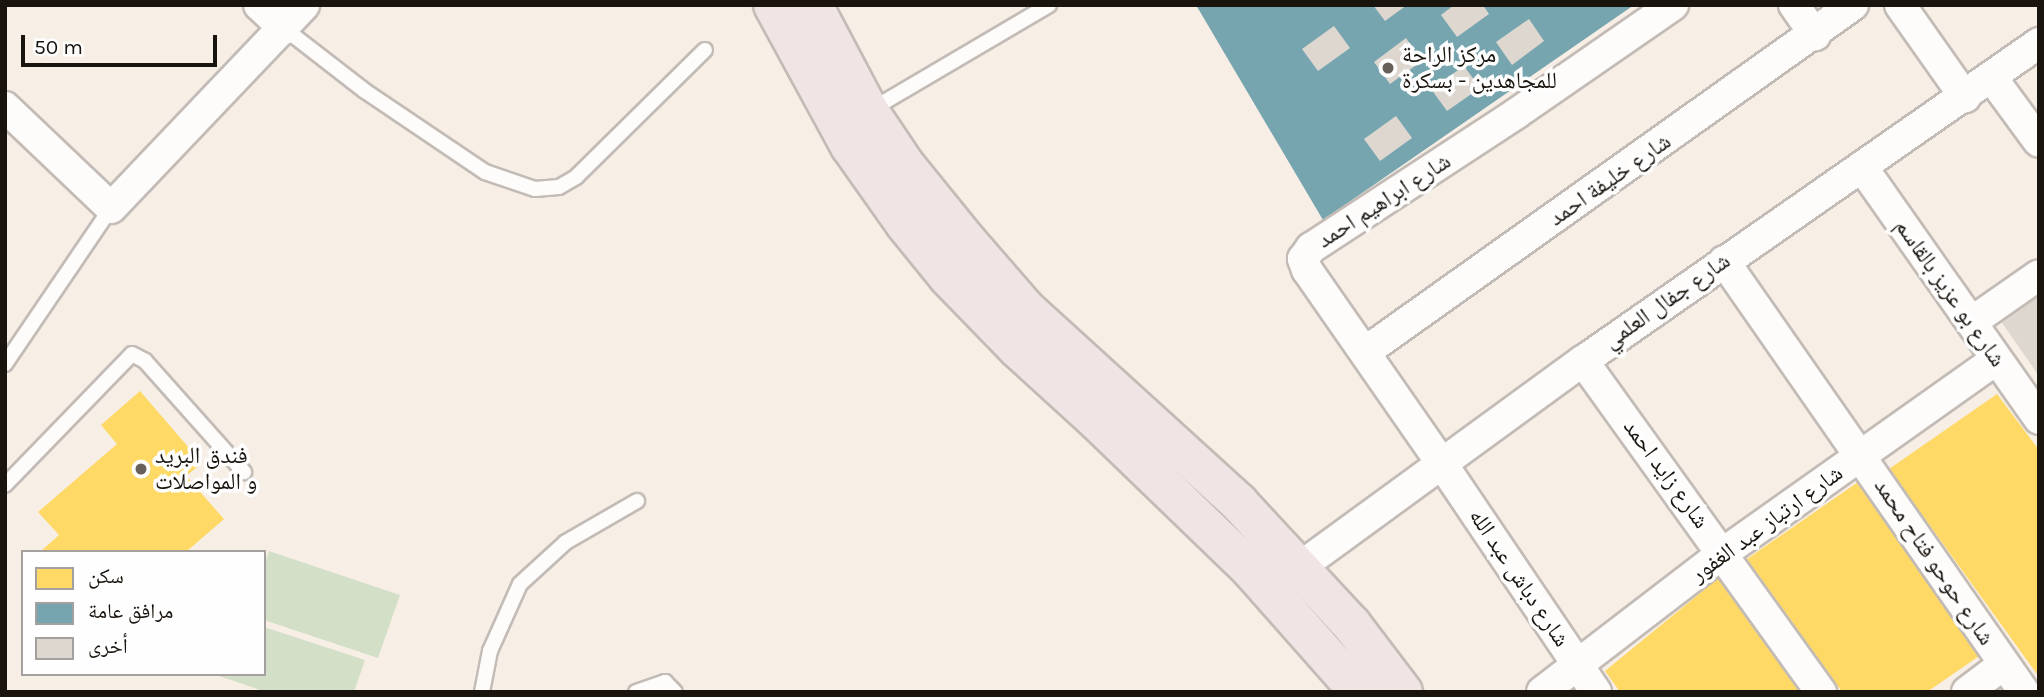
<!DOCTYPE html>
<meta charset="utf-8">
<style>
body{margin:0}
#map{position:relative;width:2044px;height:697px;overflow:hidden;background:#f7eee6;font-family:Karla,"Noto Naskh Arabic",sans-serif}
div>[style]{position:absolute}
.green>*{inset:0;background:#d3e0c7}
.homes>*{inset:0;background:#ffd966}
.public>*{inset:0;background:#76a5af}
.building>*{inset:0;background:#ded7d0}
.roads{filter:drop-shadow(2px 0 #c3bbb5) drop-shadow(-2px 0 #c3bbb5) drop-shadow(0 2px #c3bbb5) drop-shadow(0 -2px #c3bbb5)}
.lane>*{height:14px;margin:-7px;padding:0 7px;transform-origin:7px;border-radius:7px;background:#fefcfb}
.street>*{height:30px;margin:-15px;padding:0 15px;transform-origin:15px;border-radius:15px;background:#fefcfb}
.primary>*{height:38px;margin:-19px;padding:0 19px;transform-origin:19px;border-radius:19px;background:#f0e5e4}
.dots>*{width:19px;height:19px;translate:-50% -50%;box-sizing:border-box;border:4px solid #fefefe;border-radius:50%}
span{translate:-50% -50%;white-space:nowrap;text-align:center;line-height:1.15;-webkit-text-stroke:7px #fefefe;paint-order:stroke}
.poi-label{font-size:23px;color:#1a140e}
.left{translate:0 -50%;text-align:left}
.street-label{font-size:23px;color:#1a140e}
.frame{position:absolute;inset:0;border:7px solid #1a140e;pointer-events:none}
.legend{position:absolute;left:21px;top:550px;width:245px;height:126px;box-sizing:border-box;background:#fefefe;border:2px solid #a3a09e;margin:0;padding:9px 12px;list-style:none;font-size:21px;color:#1a140e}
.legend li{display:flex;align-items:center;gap:14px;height:35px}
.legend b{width:35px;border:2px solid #a3a09e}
.scale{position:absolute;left:21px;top:35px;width:196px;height:32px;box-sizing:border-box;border:4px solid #1a140e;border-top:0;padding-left:9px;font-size:21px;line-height:24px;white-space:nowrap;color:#1a140e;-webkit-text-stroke:5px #fefefe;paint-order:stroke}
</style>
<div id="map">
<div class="green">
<i style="clip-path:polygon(269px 551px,400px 595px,378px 658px,264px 620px,264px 566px)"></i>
<i style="clip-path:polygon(264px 627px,365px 660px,354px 692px,266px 692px,213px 674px,264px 674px)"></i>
</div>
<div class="homes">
<i style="clip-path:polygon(140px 391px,202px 463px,186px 476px,224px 519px,186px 552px,40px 552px,59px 535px,38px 512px,117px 444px,101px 425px)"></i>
<i style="clip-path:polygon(1997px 394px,2039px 450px,2039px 677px,1889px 469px)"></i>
<i style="clip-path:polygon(1858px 482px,1982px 654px,1927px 692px,1842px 692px,1747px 559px)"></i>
<i style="clip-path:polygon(1721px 576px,1803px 692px,1620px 692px,1605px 671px)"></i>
</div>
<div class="public">
<i style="clip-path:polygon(1196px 5px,1634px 5px,1323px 220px)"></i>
</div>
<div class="building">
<i style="clip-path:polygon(1373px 5px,1407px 5px,1385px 21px)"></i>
<i style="clip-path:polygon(1454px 5px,1483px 5px,1489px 14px,1457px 37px,1441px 15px)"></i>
<i style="clip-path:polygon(1529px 19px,1544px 41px,1512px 65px,1496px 42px)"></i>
<i style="clip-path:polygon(1334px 26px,1350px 48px,1318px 71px,1302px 49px)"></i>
<i style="clip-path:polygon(1406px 38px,1422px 61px,1390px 84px,1374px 62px)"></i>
<i style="clip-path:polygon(1464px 66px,1480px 88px,1447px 111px,1431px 89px)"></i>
<i style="clip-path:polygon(1396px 116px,1412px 138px,1380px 161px,1364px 139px)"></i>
<i style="clip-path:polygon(2039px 281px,2039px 376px,1993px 310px)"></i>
</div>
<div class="roads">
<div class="lane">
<i style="left:285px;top:29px;width:101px;rotate:37.8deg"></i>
<i style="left:365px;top:91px;width:145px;rotate:34deg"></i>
<i style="left:485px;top:172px;width:53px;rotate:18.8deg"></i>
<i style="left:535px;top:189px;width:24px;rotate:-5deg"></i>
<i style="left:559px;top:187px;width:20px;rotate:-30deg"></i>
<i style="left:576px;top:177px;width:181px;rotate:-44.6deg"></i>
<i style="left:869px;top:111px;width:209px;rotate:-30.5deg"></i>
<i style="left:5px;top:364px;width:189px;rotate:-55.8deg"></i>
<i style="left:5px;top:485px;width:182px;rotate:-45.9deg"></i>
<i style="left:132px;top:354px;width:15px;rotate:28deg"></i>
<i style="left:145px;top:361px;width:149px;rotate:48.3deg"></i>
<i style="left:482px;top:692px;width:42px;rotate:-79deg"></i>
<i style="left:490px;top:651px;width:73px;rotate:-65.9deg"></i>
<i style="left:520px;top:584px;width:62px;rotate:-42.4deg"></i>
<i style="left:566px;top:542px;width:82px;rotate:-30deg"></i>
<i style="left:636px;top:692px;width:31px;rotate:-19deg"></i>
<i style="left:665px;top:682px;width:14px;rotate:45deg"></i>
</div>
<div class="street">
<i style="left:259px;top:5px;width:35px;rotate:43deg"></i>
<i style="left:1794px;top:5px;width:37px;rotate:55deg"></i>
<i style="left:1900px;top:5px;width:113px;rotate:54.8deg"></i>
<i style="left:1992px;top:78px;width:79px;rotate:53.7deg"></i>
<i style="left:5px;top:107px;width:146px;rotate:43.6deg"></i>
<i style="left:111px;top:208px;width:280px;rotate:-46.4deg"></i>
<i style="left:1862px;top:167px;width:308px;rotate:54.9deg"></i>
<i style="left:1724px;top:261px;width:525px;rotate:55.16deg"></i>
<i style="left:1973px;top:321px;width:80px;rotate:-34.9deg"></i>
<i style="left:1365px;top:352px;width:599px;rotate:-35.42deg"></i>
<i style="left:1583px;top:361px;width:408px;rotate:54.3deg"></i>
<i style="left:1300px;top:567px;width:350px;rotate:-36.1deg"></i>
<i style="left:1583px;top:361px;width:556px;rotate:-34.89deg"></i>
<i style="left:1542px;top:692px;width:228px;rotate:-37.5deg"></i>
<i style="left:1723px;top:553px;width:334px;rotate:-35.3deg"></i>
<i style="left:1596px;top:692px;width:275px;rotate:-124deg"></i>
<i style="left:1442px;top:464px;width:236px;rotate:-124.8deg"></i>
<i style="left:1307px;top:270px;width:12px;rotate:-110deg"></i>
<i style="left:1303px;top:259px;width:14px;rotate:-54deg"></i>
<i style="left:1311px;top:248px;width:246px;rotate:-33.2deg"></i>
<i style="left:1517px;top:113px;width:190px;rotate:-34.7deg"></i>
<i style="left:1967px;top:692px;width:46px;rotate:-37.1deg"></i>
</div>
<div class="primary">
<i style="left:773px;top:5px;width:161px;rotate:61.4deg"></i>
<i style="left:850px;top:146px;width:95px;rotate:54.8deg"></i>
<i style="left:905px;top:224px;width:68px;rotate:50.9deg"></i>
<i style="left:948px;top:277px;width:100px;rotate:45.8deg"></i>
<i style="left:1018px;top:349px;width:108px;rotate:42.4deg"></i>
<i style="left:1098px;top:422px;width:213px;rotate:44deg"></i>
<i style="left:1251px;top:570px;width:163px;rotate:48.5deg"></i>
<i style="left:813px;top:5px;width:120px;rotate:62.2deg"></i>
<i style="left:869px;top:111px;width:66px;rotate:56.1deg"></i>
<i style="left:906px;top:166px;width:95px;rotate:51deg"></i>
<i style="left:966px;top:240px;width:91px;rotate:49deg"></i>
<i style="left:1026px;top:309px;width:288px;rotate:42.3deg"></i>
<i style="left:1239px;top:503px;width:166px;rotate:47.2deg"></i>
<i style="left:1352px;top:625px;width:84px;rotate:52.7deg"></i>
</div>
</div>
<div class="dots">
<i style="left:1388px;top:68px;background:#67605a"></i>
<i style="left:141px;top:469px;background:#67605a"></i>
</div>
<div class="poi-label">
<span class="left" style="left:1402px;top:68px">مركز الراحة<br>للمجاهدين - بسكرة</span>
<span class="left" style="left:155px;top:469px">فندق البريد<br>و المواصلات</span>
</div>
<div class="street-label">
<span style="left:1610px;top:180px;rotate:-35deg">شارع خليفة احمد</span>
<span style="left:1384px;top:201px;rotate:-33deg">شارع ابراهيم احمد</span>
<span style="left:1950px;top:293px;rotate:55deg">شارع بو عزيز بالقاسم</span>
<span style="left:1667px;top:301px;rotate:-35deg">شارع جفال العلمي</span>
<span style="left:1666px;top:474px;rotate:54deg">شارع زايد احمد</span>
<span style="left:1767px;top:524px;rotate:-36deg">شارع ارتباز عبد الغفور</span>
<span style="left:1934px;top:562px;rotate:56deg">شارع حوحو فتاح محمد</span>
<span style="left:1519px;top:578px;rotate:56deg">شارع دباش عبد الله</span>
</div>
<div class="frame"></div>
<ul class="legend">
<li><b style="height:19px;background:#ffd966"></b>سكن</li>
<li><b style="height:19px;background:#76a5af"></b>مرافق عامة</li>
<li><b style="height:19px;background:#ded7d0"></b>أخرى</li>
</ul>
<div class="scale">50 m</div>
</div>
